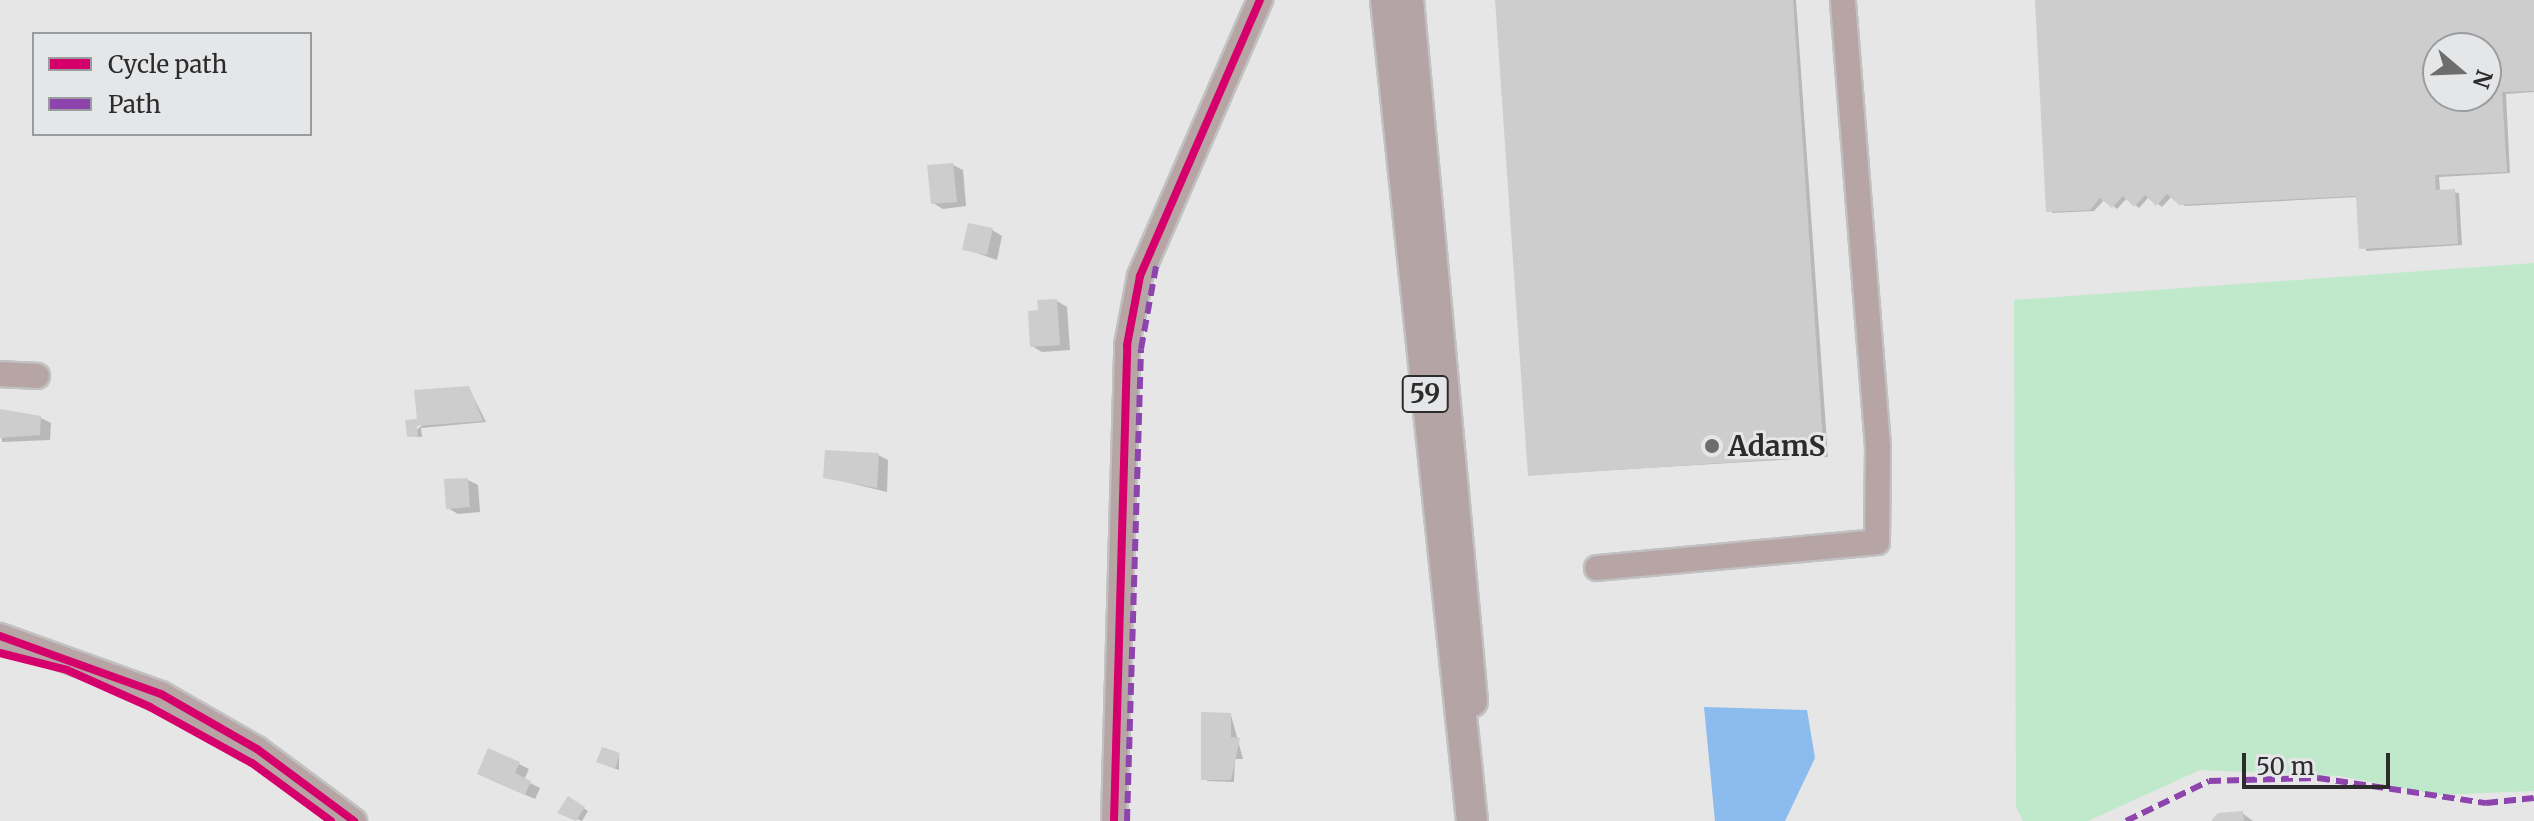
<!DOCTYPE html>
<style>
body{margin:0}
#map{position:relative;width:2534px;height:821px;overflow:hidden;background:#e6e6e7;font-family:Merriweather,serif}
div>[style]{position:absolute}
.green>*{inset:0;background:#bfe9ca}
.water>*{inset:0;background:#8cbbee}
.shadow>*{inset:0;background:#0003}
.building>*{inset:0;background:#cdcdce}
.roads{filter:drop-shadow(2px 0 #c1c1c2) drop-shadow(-2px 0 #c1c1c2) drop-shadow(0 2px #c1c1c2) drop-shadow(0 -2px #c1c1c2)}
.minor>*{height:24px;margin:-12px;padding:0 12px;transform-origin:12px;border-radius:12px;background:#b7a5a6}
.major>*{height:30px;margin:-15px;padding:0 15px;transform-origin:15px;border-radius:15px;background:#b5a4a6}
.quiet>*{height:6px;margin-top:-3px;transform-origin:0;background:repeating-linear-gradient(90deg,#8e44ad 0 12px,transparent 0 18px)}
.cycleway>*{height:8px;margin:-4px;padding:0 4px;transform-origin:4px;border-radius:4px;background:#d6006c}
.dots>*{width:22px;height:22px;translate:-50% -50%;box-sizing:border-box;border:4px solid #e5e6e8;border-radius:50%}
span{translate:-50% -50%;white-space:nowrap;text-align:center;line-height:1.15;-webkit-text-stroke:6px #e5e6e8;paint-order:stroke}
.shield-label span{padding:2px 6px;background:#e5e6e8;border:2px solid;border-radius:6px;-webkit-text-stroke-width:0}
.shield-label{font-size:26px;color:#2c2c2d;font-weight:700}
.poi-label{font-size:28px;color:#2c2c2d;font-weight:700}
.left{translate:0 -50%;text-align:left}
.legend{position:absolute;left:32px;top:32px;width:280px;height:104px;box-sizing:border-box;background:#e5e6e8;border:2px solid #9b9c9d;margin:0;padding:10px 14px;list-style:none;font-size:24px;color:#2c2c2d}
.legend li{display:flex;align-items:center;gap:16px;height:40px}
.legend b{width:40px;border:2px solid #9b9c9d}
.north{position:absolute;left:2422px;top:32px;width:80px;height:80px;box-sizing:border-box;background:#e5e6e8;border:2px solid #9b9c9d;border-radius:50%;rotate:109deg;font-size:22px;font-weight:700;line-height:32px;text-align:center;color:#2c2c2d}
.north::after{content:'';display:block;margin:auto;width:28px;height:36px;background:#6d6d6e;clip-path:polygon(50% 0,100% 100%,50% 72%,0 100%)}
.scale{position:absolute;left:2242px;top:753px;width:148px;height:36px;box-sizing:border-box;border:4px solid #2c2c2d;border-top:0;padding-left:10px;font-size:24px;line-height:28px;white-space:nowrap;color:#2c2c2d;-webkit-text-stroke:6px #e5e6e8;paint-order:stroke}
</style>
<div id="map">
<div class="green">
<i style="clip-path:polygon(2534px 263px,2534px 791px,2438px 795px,2339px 776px,2200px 770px,2088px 821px,2023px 821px,2016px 807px,2014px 300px)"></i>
</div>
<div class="water">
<i style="clip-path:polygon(1704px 707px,1807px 710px,1815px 758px,1785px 821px,1715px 821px)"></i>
</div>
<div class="shadow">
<i style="clip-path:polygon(1497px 0,1796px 0,1828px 457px,1530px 475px)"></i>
<i style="clip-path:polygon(evenodd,2037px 0,2534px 0,2534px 92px,2506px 94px,2510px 173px,2439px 177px,2440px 191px,2459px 193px,2462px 245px,2366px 251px,2358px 197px,2185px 206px,2172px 196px,2162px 207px,2149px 197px,2139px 208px,2127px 198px,2117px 209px,2105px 199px,2094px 211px,2052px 213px,2037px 0,2438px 48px,2486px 48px,2486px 96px,2438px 96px,2438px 48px)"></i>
<i style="clip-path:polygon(953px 165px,963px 170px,966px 206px,943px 209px,933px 203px)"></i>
<i style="clip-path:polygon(992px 230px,1002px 236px,997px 260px,965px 249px)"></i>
<i style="clip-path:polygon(1057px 301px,1067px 307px,1070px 350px,1042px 352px,1032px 346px,1040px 312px)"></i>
<i style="clip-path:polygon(469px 388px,486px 422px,421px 428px,422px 437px,409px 436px)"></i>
<i style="clip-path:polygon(0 412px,41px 418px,51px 423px,50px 440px,2px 442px)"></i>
<i style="clip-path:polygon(878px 455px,888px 460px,887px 492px,825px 477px)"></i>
<i style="clip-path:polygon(468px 480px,478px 485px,480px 512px,458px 514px,448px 508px)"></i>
<i style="clip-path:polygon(1231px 715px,1243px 759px,1235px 759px,1234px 782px,1207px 781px)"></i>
<i style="clip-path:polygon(619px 755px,619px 770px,603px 764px)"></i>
<i style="clip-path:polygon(519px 764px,529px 769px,524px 780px,540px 788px,535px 799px,489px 779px)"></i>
<i style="clip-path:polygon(568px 798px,588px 811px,582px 821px,559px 812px)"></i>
<i style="clip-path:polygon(2242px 813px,2253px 821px,2215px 821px)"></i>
</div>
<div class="building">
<i style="clip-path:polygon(1495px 0,1793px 0,1824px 456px,1528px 476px)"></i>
<i style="clip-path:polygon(evenodd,2035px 0,2534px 0,2534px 91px,2502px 92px,2507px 172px,2435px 175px,2436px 190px,2455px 189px,2458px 244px,2359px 249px,2356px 196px,2179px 205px,2167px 194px,2156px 206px,2145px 195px,2134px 207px,2123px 196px,2112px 208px,2100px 198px,2090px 210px,2046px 212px,2035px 0,2438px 48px,2486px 48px,2486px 96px,2438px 96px,2438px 48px)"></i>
<i style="clip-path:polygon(953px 163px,957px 202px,931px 204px,927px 165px)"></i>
<i style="clip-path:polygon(968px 223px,993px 228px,987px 255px,962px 250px)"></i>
<i style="clip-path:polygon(1057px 299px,1060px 345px,1030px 347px,1028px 311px,1038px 310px,1037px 300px)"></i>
<i style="clip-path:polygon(469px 386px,483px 421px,417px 426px,418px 436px,407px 437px,405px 420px,417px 419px,414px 390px)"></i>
<i style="clip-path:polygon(0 409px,41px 416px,40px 435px,0 438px)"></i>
<i style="clip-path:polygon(825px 450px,879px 453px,877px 488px,823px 478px)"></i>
<i style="clip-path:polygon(468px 478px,470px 507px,446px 509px,444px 479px)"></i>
<i style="clip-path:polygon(1201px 712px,1231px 713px,1231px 737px,1240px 738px,1231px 780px,1201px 780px)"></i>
<i style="clip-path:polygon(602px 747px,620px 753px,615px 769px,596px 762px)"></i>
<i style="clip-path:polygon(488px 748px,520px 762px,515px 773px,531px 781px,525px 795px,477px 774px)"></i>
<i style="clip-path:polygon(568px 796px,585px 807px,576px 821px,557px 813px)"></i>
<i style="clip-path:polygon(2243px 811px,2244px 821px,2211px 821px,2218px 813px)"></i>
</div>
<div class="roads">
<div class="minor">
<i style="left:0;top:374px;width:37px;rotate:3deg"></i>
<i style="left:1597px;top:568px;width:281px;rotate:-5.3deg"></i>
<i style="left:1877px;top:542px;width:95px;rotate:-89.4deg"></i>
<i style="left:1878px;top:447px;width:448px;rotate:-94.5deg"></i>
<i style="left:0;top:636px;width:171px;rotate:19.8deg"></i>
<i style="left:161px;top:694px;width:111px;rotate:29.8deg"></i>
<i style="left:257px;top:749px;width:121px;rotate:36.6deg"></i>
<i style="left:1114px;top:821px;width:476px;rotate:-88.4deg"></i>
<i style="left:1127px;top:345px;width:70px;rotate:-79.3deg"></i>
<i style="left:1140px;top:276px;width:301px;rotate:-66.5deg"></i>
</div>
<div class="major">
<i style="left:1386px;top:0;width:825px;rotate:84.02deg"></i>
<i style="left:1408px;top:0;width:704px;rotate:84.78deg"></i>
</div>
</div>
<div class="quiet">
<i style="left:1127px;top:821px;width:472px;rotate:-88.3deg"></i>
<i style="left:1141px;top:349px;width:89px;rotate:-79.7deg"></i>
<i style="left:2126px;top:821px;width:92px;rotate:-25.7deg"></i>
<i style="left:2209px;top:781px;width:109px;rotate:-1.6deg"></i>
<i style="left:2318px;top:778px;width:170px;rotate:8.5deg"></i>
<i style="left:2486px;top:803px;width:48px;rotate:-5.9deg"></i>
</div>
<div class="cycleway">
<i style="left:0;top:636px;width:171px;rotate:19.8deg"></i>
<i style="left:161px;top:694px;width:111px;rotate:29.8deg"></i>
<i style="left:257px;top:749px;width:121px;rotate:36.6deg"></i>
<i style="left:0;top:653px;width:69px;rotate:14.2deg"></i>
<i style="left:67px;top:670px;width:91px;rotate:24deg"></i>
<i style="left:150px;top:707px;width:116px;rotate:28.8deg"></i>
<i style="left:252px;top:763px;width:98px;rotate:36.3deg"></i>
<i style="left:1114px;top:821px;width:476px;rotate:-88.4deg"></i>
<i style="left:1127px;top:345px;width:70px;rotate:-79.3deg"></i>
<i style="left:1140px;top:276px;width:301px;rotate:-66.5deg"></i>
</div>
<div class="dots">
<i style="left:1712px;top:446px;background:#6d6d6e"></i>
</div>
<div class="shield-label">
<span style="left:1425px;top:394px">59</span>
</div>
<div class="poi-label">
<span class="left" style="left:1728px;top:446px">AdamS</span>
</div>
<ul class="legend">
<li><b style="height:10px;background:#d6006c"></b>Cycle path</li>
<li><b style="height:10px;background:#8e44ad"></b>Path</li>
</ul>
<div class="north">N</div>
<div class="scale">50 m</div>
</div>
